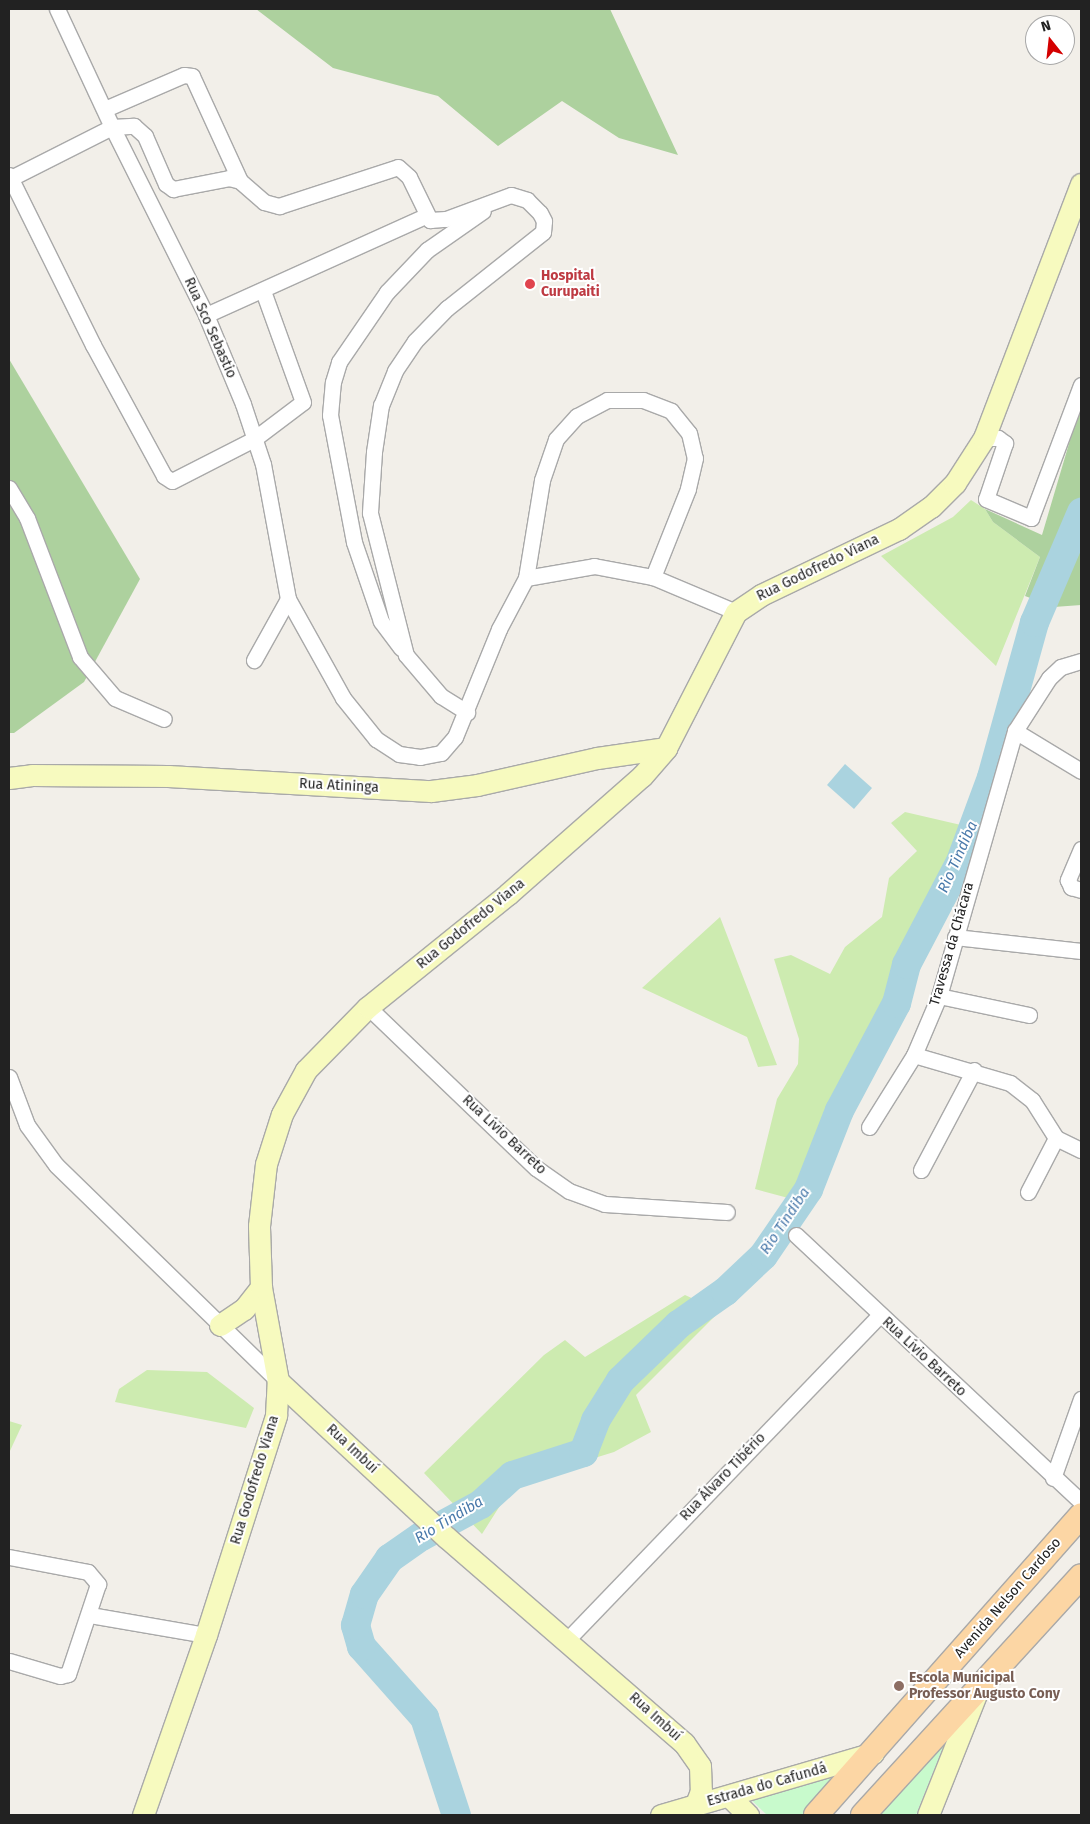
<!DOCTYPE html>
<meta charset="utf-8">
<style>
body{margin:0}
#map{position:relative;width:1090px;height:1824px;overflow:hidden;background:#f2efe9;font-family:"Fira Sans",sans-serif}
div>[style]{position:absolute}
.grass>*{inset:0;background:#cdebb0}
.forest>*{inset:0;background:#add19e}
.park>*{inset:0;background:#c8facc}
.water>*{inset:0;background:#aad3df}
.river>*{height:29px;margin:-14.5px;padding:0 14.5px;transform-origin:14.5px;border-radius:14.5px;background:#aad3df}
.roads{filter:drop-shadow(1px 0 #a9a9a9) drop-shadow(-1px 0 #a9a9a9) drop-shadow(0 1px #a9a9a9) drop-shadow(0 -1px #a9a9a9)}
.street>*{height:15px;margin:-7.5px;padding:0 7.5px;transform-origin:7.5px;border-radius:7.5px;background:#fff}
.secondary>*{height:21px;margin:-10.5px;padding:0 10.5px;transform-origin:10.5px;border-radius:10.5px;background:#f7fabf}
.primary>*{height:24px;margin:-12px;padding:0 12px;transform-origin:12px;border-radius:12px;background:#fcd6a4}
.dots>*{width:14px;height:14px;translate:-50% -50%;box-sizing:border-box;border:2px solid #fff;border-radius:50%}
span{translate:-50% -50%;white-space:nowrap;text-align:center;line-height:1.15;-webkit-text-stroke:4px #fff;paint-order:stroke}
.health-label{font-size:14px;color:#be3a42;font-weight:700}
.left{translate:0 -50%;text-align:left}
.street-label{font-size:14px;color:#222}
.education-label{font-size:14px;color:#785e54;font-weight:700}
.water-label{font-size:15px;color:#4a7aab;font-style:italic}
.frame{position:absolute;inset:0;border:10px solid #222;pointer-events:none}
.north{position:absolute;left:1025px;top:15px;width:50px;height:50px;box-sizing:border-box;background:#fff;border:1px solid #a7a7a7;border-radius:50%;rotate:344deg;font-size:14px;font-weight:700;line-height:20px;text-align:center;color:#222}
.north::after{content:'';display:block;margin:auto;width:18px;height:22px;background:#d40000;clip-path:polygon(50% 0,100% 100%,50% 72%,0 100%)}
</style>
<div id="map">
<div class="grass">
<i style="clip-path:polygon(971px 500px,985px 509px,993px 522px,1040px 557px,996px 666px,881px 556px,953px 517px)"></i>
<i style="clip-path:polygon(905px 812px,961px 825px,867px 1052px,833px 1109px,806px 1180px,792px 1199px,755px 1189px,777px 1099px,798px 1064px,799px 1039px,774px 959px,791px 955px,830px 974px,845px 947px,882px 917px,889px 878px,917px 851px,891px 823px)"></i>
<i style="clip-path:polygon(720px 917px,777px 1065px,758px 1067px,747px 1037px,642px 988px)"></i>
<i style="clip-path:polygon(685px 1295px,720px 1311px,636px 1395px,651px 1432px,614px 1452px,546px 1473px,510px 1490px,482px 1534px,424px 1473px,544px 1355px,565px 1340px,585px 1357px)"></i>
<i style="clip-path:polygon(147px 1370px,207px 1372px,254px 1408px,246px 1428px,115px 1402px,119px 1389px)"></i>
<i style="clip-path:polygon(9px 1421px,22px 1425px,9px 1453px)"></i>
</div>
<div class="forest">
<i style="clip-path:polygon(256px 9px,610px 9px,678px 155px,619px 138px,562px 101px,498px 146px,438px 96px,333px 68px)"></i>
<i style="clip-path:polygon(9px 359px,140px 579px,84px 682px,14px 733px,9px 733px)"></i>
<i style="clip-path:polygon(1081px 403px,1081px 605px,1054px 607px,1025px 596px,1040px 557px,993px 522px,985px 509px,1042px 535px)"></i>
</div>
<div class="park">
<i style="clip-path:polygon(945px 1743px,916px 1815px,877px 1815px)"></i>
<i style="clip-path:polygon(856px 1763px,806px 1815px,767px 1815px,746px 1795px)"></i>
</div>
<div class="water">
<i style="clip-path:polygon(845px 764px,872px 788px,854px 809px,827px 785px)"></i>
</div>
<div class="river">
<i style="left:456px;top:1815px;width:103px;rotate:-108.1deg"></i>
<i style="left:424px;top:1717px;width:95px;rotate:-131.6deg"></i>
<i style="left:361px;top:1646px;width:22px;rotate:-106deg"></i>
<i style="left:355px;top:1625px;width:32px;rotate:-74deg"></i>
<i style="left:364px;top:1594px;width:44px;rotate:-55.2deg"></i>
<i style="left:389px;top:1558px;width:39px;rotate:-35deg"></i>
<i style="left:421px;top:1536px;width:67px;rotate:-28.5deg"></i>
<i style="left:480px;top:1504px;width:43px;rotate:-42.2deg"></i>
<i style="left:512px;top:1475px;width:75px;rotate:-17.9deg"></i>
<i style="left:583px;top:1452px;width:34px;rotate:-69deg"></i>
<i style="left:595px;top:1420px;width:47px;rotate:-58deg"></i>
<i style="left:620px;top:1380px;width:81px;rotate:-44deg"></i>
<i style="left:678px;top:1324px;width:57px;rotate:-35.1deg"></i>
<i style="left:725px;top:1291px;width:52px;rotate:-43.5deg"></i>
<i style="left:763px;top:1255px;width:80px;rotate:-55.7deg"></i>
<i style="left:808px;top:1189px;width:85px;rotate:-68.6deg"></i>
<i style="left:839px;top:1110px;width:121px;rotate:-62deg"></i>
<i style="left:896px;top:1003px;width:40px;rotate:-75.6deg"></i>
<i style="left:906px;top:964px;width:116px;rotate:-62.3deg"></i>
<i style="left:960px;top:861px;width:90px;rotate:-69.7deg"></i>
<i style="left:991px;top:777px;width:161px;rotate:-74.5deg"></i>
<i style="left:1034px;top:622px;width:120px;rotate:-66.9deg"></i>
</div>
<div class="roads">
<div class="street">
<i style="left:57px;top:9px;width:130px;rotate:65deg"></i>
<i style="left:112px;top:127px;width:210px;rotate:63.4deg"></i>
<i style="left:206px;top:315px;width:96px;rotate:67.4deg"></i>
<i style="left:243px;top:404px;width:63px;rotate:71.6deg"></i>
<i style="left:263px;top:464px;width:137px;rotate:79.5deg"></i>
<i style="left:288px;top:599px;width:70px;rotate:119.1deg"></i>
<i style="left:105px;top:109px;width:86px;rotate:-23.3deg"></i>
<i style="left:184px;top:75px;width:8px;rotate:7deg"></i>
<i style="left:192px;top:76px;width:115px;rotate:65.4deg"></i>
<i style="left:240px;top:181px;width:32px;rotate:41deg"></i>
<i style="left:264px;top:202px;width:16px;rotate:15deg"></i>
<i style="left:279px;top:206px;width:125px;rotate:-18.1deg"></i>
<i style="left:398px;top:167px;width:15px;rotate:42deg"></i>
<i style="left:409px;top:177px;width:48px;rotate:64deg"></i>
<i style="left:430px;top:220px;width:16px;rotate:-4deg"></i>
<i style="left:446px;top:219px;width:69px;rotate:-20.3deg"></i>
<i style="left:511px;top:195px;width:17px;rotate:17deg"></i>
<i style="left:527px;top:200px;width:18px;rotate:45deg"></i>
<i style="left:540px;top:213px;width:9px;rotate:63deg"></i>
<i style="left:544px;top:221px;width:11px;rotate:95deg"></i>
<i style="left:543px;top:232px;width:122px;rotate:141.6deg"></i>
<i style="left:447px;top:308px;width:46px;rotate:134.1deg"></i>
<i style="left:415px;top:341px;width:36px;rotate:124deg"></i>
<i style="left:395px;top:371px;width:37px;rotate:112deg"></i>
<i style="left:381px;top:405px;width:48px;rotate:98.5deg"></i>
<i style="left:374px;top:452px;width:61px;rotate:93.8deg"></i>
<i style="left:370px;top:513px;width:146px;rotate:75.8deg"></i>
<i style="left:406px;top:655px;width:54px;rotate:49.5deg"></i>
<i style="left:441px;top:696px;width:31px;rotate:32deg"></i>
<i style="left:9px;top:175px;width:190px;rotate:63.7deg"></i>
<i style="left:93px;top:345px;width:149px;rotate:61.5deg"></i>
<i style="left:164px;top:476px;width:9px;rotate:32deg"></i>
<i style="left:172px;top:481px;width:92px;rotate:-27.1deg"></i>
<i style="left:254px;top:439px;width:61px;rotate:-37.1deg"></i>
<i style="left:303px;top:402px;width:118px;rotate:-109.8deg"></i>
<i style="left:11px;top:178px;width:113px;rotate:-26.8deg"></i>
<i style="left:112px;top:127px;width:22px;rotate:-3deg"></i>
<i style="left:134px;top:126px;width:15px;rotate:42deg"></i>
<i style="left:145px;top:136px;width:52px;rotate:66.4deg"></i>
<i style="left:166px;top:184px;width:9px;rotate:36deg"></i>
<i style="left:173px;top:189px;width:57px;rotate:-11.1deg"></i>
<i style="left:229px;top:178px;width:11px;rotate:15deg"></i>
<i style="left:206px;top:315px;width:240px;rotate:-24.3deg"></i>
<i style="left:984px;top:438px;width:14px"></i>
<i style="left:998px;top:438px;width:9px;rotate:36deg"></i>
<i style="left:1005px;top:443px;width:59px;rotate:108.7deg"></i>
<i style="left:986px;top:499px;width:49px;rotate:22.9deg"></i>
<i style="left:1031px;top:518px;width:142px;rotate:-69.4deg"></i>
<i style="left:9px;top:488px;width:35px;rotate:59deg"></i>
<i style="left:27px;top:518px;width:149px;rotate:69.1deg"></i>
<i style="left:80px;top:657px;width:54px;rotate:49.5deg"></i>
<i style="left:115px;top:698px;width:53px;rotate:23.2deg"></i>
<i style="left:526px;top:578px;width:69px;rotate:-10deg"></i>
<i style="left:594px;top:566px;width:60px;rotate:10.6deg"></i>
<i style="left:288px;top:599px;width:113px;rotate:60.9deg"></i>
<i style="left:343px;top:698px;width:53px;rotate:51.2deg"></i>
<i style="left:376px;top:739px;width:27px;rotate:33deg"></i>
<i style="left:399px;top:754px;width:21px;rotate:8deg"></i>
<i style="left:420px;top:757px;width:21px;rotate:-11deg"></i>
<i style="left:441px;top:753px;width:21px;rotate:-49deg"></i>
<i style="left:455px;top:737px;width:117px;rotate:-67.8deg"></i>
<i style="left:499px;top:629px;width:58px;rotate:-62.1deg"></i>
<i style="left:526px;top:578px;width:99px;rotate:-80.7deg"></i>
<i style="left:542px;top:480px;width:43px;rotate:-71.1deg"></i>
<i style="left:556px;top:439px;width:31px;rotate:-48deg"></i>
<i style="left:577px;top:416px;width:34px;rotate:-28deg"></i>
<i style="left:607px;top:400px;width:36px"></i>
<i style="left:643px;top:400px;width:30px;rotate:21deg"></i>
<i style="left:671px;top:411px;width:28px;rotate:51deg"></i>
<i style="left:689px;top:433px;width:26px;rotate:77deg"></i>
<i style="left:695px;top:458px;width:32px;rotate:103deg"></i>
<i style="left:688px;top:489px;width:95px;rotate:111.7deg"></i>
<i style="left:653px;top:577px;width:90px;rotate:22.9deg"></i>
<i style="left:401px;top:648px;width:34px;rotate:-127deg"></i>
<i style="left:381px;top:621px;width:83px;rotate:-108.9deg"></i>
<i style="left:354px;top:542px;width:129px;rotate:-100.7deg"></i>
<i style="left:330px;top:415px;width:33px;rotate:-85deg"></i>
<i style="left:333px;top:382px;width:21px;rotate:-73deg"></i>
<i style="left:339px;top:362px;width:85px;rotate:-55.6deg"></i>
<i style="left:387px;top:292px;width:58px;rotate:-46.4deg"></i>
<i style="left:427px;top:250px;width:68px;rotate:-34.9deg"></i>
<i style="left:1015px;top:731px;width:77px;rotate:31.2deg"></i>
<i style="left:1081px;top:849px;width:34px;rotate:113deg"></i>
<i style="left:1068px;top:880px;width:8px;rotate:67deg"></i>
<i style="left:1071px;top:887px;width:10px;rotate:17deg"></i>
<i style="left:955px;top:937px;width:127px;rotate:6.3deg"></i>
<i style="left:939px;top:996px;width:92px;rotate:11.9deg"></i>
<i style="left:368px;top:1007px;width:233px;rotate:43.8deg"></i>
<i style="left:536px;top:1168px;width:40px;rotate:34.9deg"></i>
<i style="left:569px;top:1191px;width:38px;rotate:20deg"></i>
<i style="left:605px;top:1204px;width:122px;rotate:3.8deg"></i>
<i style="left:914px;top:1055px;width:100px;rotate:16.3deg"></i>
<i style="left:1010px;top:1083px;width:28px;rotate:38deg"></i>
<i style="left:1032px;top:1100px;width:45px;rotate:57.7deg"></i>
<i style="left:1056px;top:1138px;width:28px;rotate:26deg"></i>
<i style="left:9px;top:1077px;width:51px;rotate:69.4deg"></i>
<i style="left:27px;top:1125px;width:49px;rotate:54.1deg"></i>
<i style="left:56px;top:1165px;width:310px;rotate:44.2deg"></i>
<i style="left:869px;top:1127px;width:85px;rotate:-58deg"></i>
<i style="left:914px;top:1055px;width:64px;rotate:-67deg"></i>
<i style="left:939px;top:996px;width:276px;rotate:-74deg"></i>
<i style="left:1015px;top:731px;width:63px;rotate:-57.3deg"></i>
<i style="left:1049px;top:678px;width:16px;rotate:-43deg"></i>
<i style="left:1061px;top:667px;width:21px;rotate:-17deg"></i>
<i style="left:921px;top:1170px;width:113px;rotate:-62.1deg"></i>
<i style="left:1028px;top:1192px;width:61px;rotate:-62.6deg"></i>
<i style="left:796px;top:1235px;width:391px;rotate:43.1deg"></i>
<i style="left:1053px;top:1478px;width:84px;rotate:-70.5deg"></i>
<i style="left:9px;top:1557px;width:80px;rotate:10.8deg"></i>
<i style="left:88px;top:1572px;width:16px;rotate:50deg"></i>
<i style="left:98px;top:1584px;width:95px;rotate:108.4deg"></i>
<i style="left:68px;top:1674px;width:8px;rotate:166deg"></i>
<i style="left:60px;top:1676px;width:53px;rotate:-163.6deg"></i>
<i style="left:90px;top:1615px;width:118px;rotate:9.8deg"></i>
<i style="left:567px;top:1640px;width:451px;rotate:-46.1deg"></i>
</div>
<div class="secondary">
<i style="left:9px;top:778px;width:23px;rotate:-7deg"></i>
<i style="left:32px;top:775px;width:136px;rotate:0.4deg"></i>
<i style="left:168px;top:776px;width:263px;rotate:3.3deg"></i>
<i style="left:431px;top:791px;width:46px;rotate:-7.4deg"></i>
<i style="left:477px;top:785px;width:123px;rotate:-12.7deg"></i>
<i style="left:597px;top:758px;width:70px;rotate:-8.2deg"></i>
<i style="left:220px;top:1325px;width:29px;rotate:-34deg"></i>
<i style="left:244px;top:1309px;width:28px;rotate:-52deg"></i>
<i style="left:278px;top:1381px;width:229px;rotate:42.9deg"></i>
<i style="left:446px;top:1537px;width:315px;rotate:40.9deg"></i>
<i style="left:684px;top:1743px;width:28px;rotate:55deg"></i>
<i style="left:700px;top:1766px;width:25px;rotate:88deg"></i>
<i style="left:701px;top:1791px;width:14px;rotate:111deg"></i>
<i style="left:729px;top:1796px;width:27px;rotate:45deg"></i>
<i style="left:143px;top:1815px;width:191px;rotate:-70.7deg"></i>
<i style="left:206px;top:1635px;width:231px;rotate:-72.3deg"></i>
<i style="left:276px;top:1415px;width:34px;rotate:-87deg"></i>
<i style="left:278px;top:1381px;width:96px;rotate:-100.3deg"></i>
<i style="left:261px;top:1287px;width:61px;rotate:-91.9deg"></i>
<i style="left:259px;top:1226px;width:62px;rotate:-83.6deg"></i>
<i style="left:266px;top:1164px;width:52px;rotate:-72.3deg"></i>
<i style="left:282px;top:1114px;width:50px;rotate:-61.4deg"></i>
<i style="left:306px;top:1070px;width:88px;rotate:-45.5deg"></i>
<i style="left:368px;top:1007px;width:180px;rotate:-38.9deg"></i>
<i style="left:508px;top:894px;width:179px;rotate:-41.4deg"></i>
<i style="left:642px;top:776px;width:37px;rotate:-49deg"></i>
<i style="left:666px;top:748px;width:153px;rotate:-62.8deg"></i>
<i style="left:736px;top:612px;width:30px;rotate:-34deg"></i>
<i style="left:761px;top:595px;width:153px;rotate:-25.6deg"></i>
<i style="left:899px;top:529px;width:39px;rotate:-35deg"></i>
<i style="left:931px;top:507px;width:34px;rotate:-45deg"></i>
<i style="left:955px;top:483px;width:54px;rotate:-57.2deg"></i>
<i style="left:984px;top:438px;width:272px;rotate:-69.1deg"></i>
<i style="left:661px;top:1815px;width:221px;rotate:-16.3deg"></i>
<i style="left:928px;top:1815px;width:132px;rotate:-68.3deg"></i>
</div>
<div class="primary">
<i style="left:816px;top:1815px;width:400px;rotate:-48.5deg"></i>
<i style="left:863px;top:1815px;width:323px;rotate:-47.6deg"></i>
</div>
</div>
<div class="dots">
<i style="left:530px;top:284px;background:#e0444e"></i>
<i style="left:899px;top:1686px;background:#8d6e63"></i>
</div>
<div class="health-label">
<span class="left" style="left:541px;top:284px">Hospital<br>Curupaiti</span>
</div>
<div class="street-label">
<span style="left:210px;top:328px;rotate:66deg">Rua Sco Sebastio</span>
<span style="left:818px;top:568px;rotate:-26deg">Rua Godofredo Viana</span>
<span style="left:339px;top:786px;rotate:3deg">Rua Atininga</span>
<span style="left:471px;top:924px;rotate:-39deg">Rua Godofredo Viana</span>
<span style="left:952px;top:944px;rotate:-74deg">Travessa da Chácara</span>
<span style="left:504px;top:1135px;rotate:43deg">Rua Lívio Barreto</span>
<span style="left:924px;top:1357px;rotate:43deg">Rua Lívio Barreto</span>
<span style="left:352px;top:1449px;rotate:43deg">Rua Imbuí</span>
<span style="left:723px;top:1477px;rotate:-46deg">Rua Álvaro Tibério</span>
<span style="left:255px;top:1480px;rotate:-73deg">Rua Godofredo Viana</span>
<span style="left:1008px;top:1598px;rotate:-49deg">Avenida Nelson Cardoso</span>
<span style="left:655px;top:1717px;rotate:42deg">Rua Imbuí</span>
<span style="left:767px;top:1785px;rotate:-16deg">Estrada do Cafundá</span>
</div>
<div class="education-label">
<span class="left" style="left:909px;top:1686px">Escola Municipal<br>Professor Augusto Cony</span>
</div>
<div class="water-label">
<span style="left:958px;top:857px;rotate:-66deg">Rio Tindiba</span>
<span style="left:785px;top:1221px;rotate:-56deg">Rio Tindiba</span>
<span style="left:449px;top:1520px;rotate:-31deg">Rio Tindiba</span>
</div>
<div class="frame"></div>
<div class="north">N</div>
</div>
